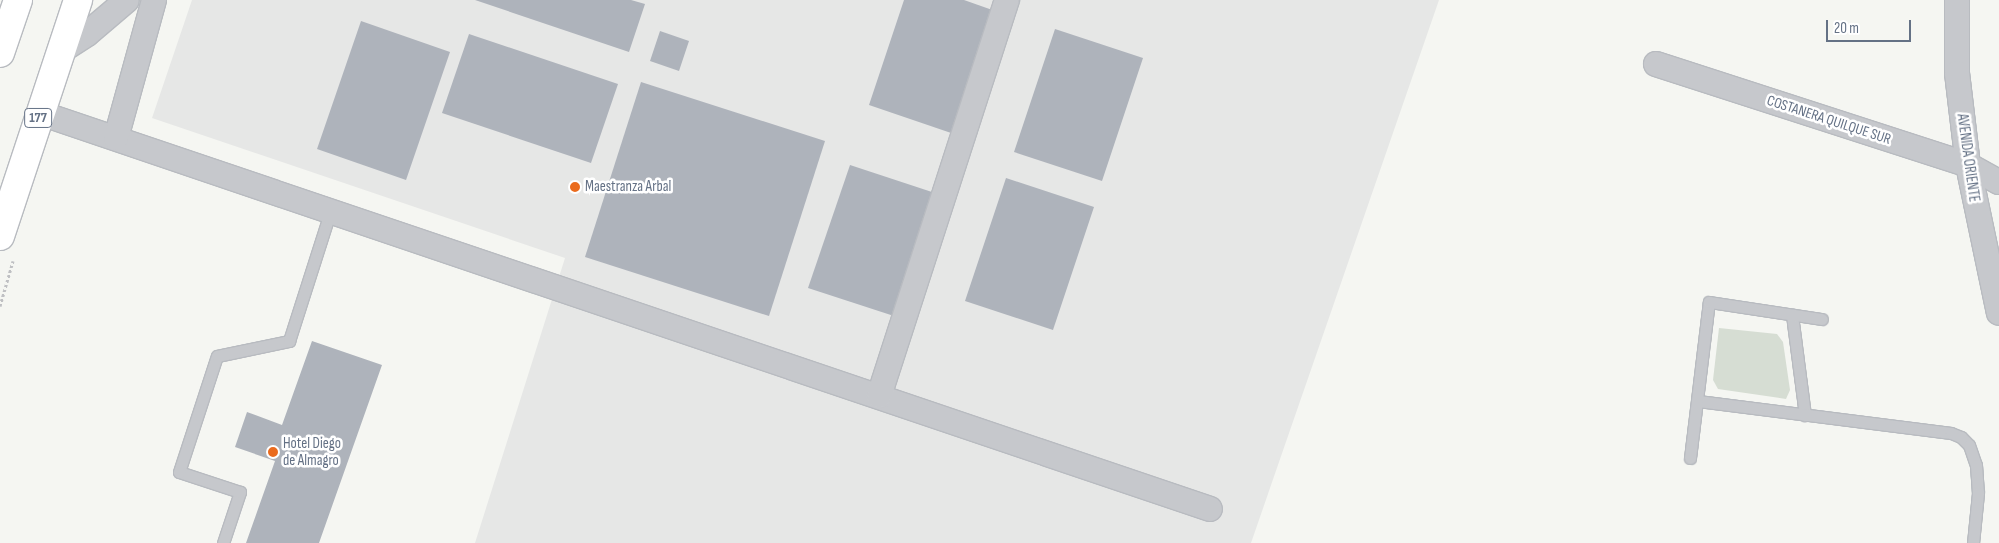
<!DOCTYPE html>
<style>
body{margin:0}
#map{position:relative;width:1999px;height:543px;overflow:hidden;background:#f5f6f2;font-family:"Sofia Sans Condensed",sans-serif}
div>[style]{position:absolute}
.built>*{inset:0;background:#e6e7e6}
.green>*{inset:0;background:#d6ddd3}
.building>*{inset:0;background:#aeb3bb}
.path>*{height:3px;margin-top:-1.5px;transform-origin:0;background:repeating-linear-gradient(90deg,#bfc0c3 0 2.5px,transparent 0 5px)}
.roads{filter:drop-shadow(1px 0 #b8bbc0) drop-shadow(-1px 0 #b8bbc0) drop-shadow(0 1px #b8bbc0) drop-shadow(0 -1px #b8bbc0)}
.service>*{height:11px;margin:-5.5px;padding:0 5.5px;transform-origin:5.5px;border-radius:5.5px;background:#c6c8cc}
.minor>*{height:24px;margin:-12px;padding:0 12px;transform-origin:12px;border-radius:12px;background:#c6c8cc}
.primary>*{height:28px;margin:-14px;padding:0 14px;transform-origin:14px;border-radius:14px;background:#fff}
.dots>*{width:14px;height:14px;translate:-50% -50%;box-sizing:border-box;border:2px solid #fff;border-radius:50%}
span{translate:-50% -50%;white-space:nowrap;text-align:center;line-height:1.15;-webkit-text-stroke:5px #fff;paint-order:stroke}
.shield-label span{padding:1px 4px;background:#fff;border:1px solid;border-radius:4px;-webkit-text-stroke-width:0}
.shield-label{font-size:14px;color:#647185;font-weight:700}
.street-label{font-size:15px;color:#647185}
.poi-label{font-size:15px;color:#647185}
.left{translate:0 -50%;text-align:left}
.scale{position:absolute;left:1826px;top:20px;width:85px;height:22px;box-sizing:border-box;border:2px solid #647185;border-top:0;padding-left:6px;font-size:15px;line-height:18px;white-space:nowrap;color:#647185;-webkit-text-stroke:4px #fff;paint-order:stroke}
</style>
<div id="map">
<div class="built">
<i style="clip-path:polygon(192px 0,1439px 0,1251px 543px,475px 543px,565px 258px,152px 118px)"></i>
</div>
<div class="green">
<i style="clip-path:polygon(1719px 328px,1777px 334px,1783px 342px,1790px 390px,1786px 399px,1718px 389px,1713px 380px)"></i>
</div>
<div class="building">
<i style="clip-path:polygon(475px 0,631px 0,645px 4px,629px 52px)"></i>
<i style="clip-path:polygon(904px 0,964px 0,998px 12px,957px 135px,869px 105px)"></i>
<i style="clip-path:polygon(361px 21px,450px 52px,406px 180px,317px 149px)"></i>
<i style="clip-path:polygon(1055px 29px,1143px 58px,1102px 181px,1014px 152px)"></i>
<i style="clip-path:polygon(660px 31px,689px 41px,679px 71px,650px 61px)"></i>
<i style="clip-path:polygon(469px 34px,618px 84px,591px 163px,442px 113px)"></i>
<i style="clip-path:polygon(641px 82px,825px 141px,769px 316px,585px 257px)"></i>
<i style="clip-path:polygon(850px 165px,938px 194px,897px 317px,808px 288px)"></i>
<i style="clip-path:polygon(1006px 178px,1094px 207px,1053px 330px,965px 301px)"></i>
<i style="clip-path:polygon(312px 341px,382px 365px,319px 543px,246px 543px,275px 461px,235px 447px,247px 412px,282px 425px)"></i>
</div>
<div class="path">
<i style="left:0;top:306px;width:47px;rotate:-73.9deg"></i>
</div>
<div class="roads">
<div class="service">
<i style="left:1792px;top:315px;width:101px;rotate:82.6deg"></i>
<i style="left:1698px;top:401px;width:255px;rotate:7.2deg"></i>
<i style="left:1951px;top:433px;width:11px;rotate:22deg"></i>
<i style="left:1961px;top:437px;width:11px;rotate:45deg"></i>
<i style="left:1969px;top:445px;width:21px;rotate:71deg"></i>
<i style="left:1976px;top:465px;width:28px;rotate:86deg"></i>
<i style="left:1978px;top:493px;width:50px;rotate:95.7deg"></i>
<i style="left:1690px;top:458px;width:157px;rotate:-83.1deg"></i>
<i style="left:1709px;top:302px;width:114px;rotate:8.6deg"></i>
<i style="left:223px;top:543px;width:54px;rotate:-71.6deg"></i>
<i style="left:240px;top:492px;width:64px;rotate:-161.8deg"></i>
<i style="left:179px;top:472px;width:122px;rotate:-71.9deg"></i>
<i style="left:217px;top:356px;width:74px;rotate:-11.8deg"></i>
<i style="left:289px;top:341px;width:139px;rotate:-72.3deg"></i>
</div>
<div class="minor">
<i style="left:1957px;top:0;width:73px;rotate:90deg"></i>
<i style="left:1957px;top:73px;width:93px;rotate:83.2deg"></i>
<i style="left:1968px;top:165px;width:151px;rotate:78.2deg"></i>
<i style="left:61px;top:51px;width:31px;rotate:-33deg"></i>
<i style="left:87px;top:34px;width:52px;rotate:-40.4deg"></i>
<i style="left:1656px;top:64px;width:328px;rotate:17.9deg"></i>
<i style="left:1968px;top:165px;width:35px;rotate:29deg"></i>
<i style="left:40px;top:113px;width:1235px;rotate:18.7deg"></i>
<i style="left:116px;top:138px;width:143px;rotate:-74.6deg"></i>
<i style="left:879px;top:396px;width:416px;rotate:-72.1deg"></i>
</div>
<div class="primary">
<i style="left:0;top:53px;width:56px;rotate:-71.2deg"></i>
<i style="left:0;top:236px;width:249px;rotate:-71.7deg"></i>
</div>
</div>
<div class="dots">
<i style="left:575px;top:187px;background:#ea6b1e"></i>
<i style="left:273px;top:452px;background:#ea6b1e"></i>
</div>
<div class="shield-label">
<span style="left:38px;top:118px">177</span>
</div>
<div class="street-label">
<span style="left:1829px;top:120px;rotate:18deg">COSTANERA QUILQUE SUR</span>
<span style="left:1968px;top:158px;rotate:82deg">AVENIDA ORIENTE</span>
</div>
<div class="poi-label">
<span class="left" style="left:585px;top:187px">Maestranza Arbal</span>
<span class="left" style="left:283px;top:452px">Hotel Diego<br>de Almagro</span>
</div>
<div class="scale">20 m</div>
</div>
